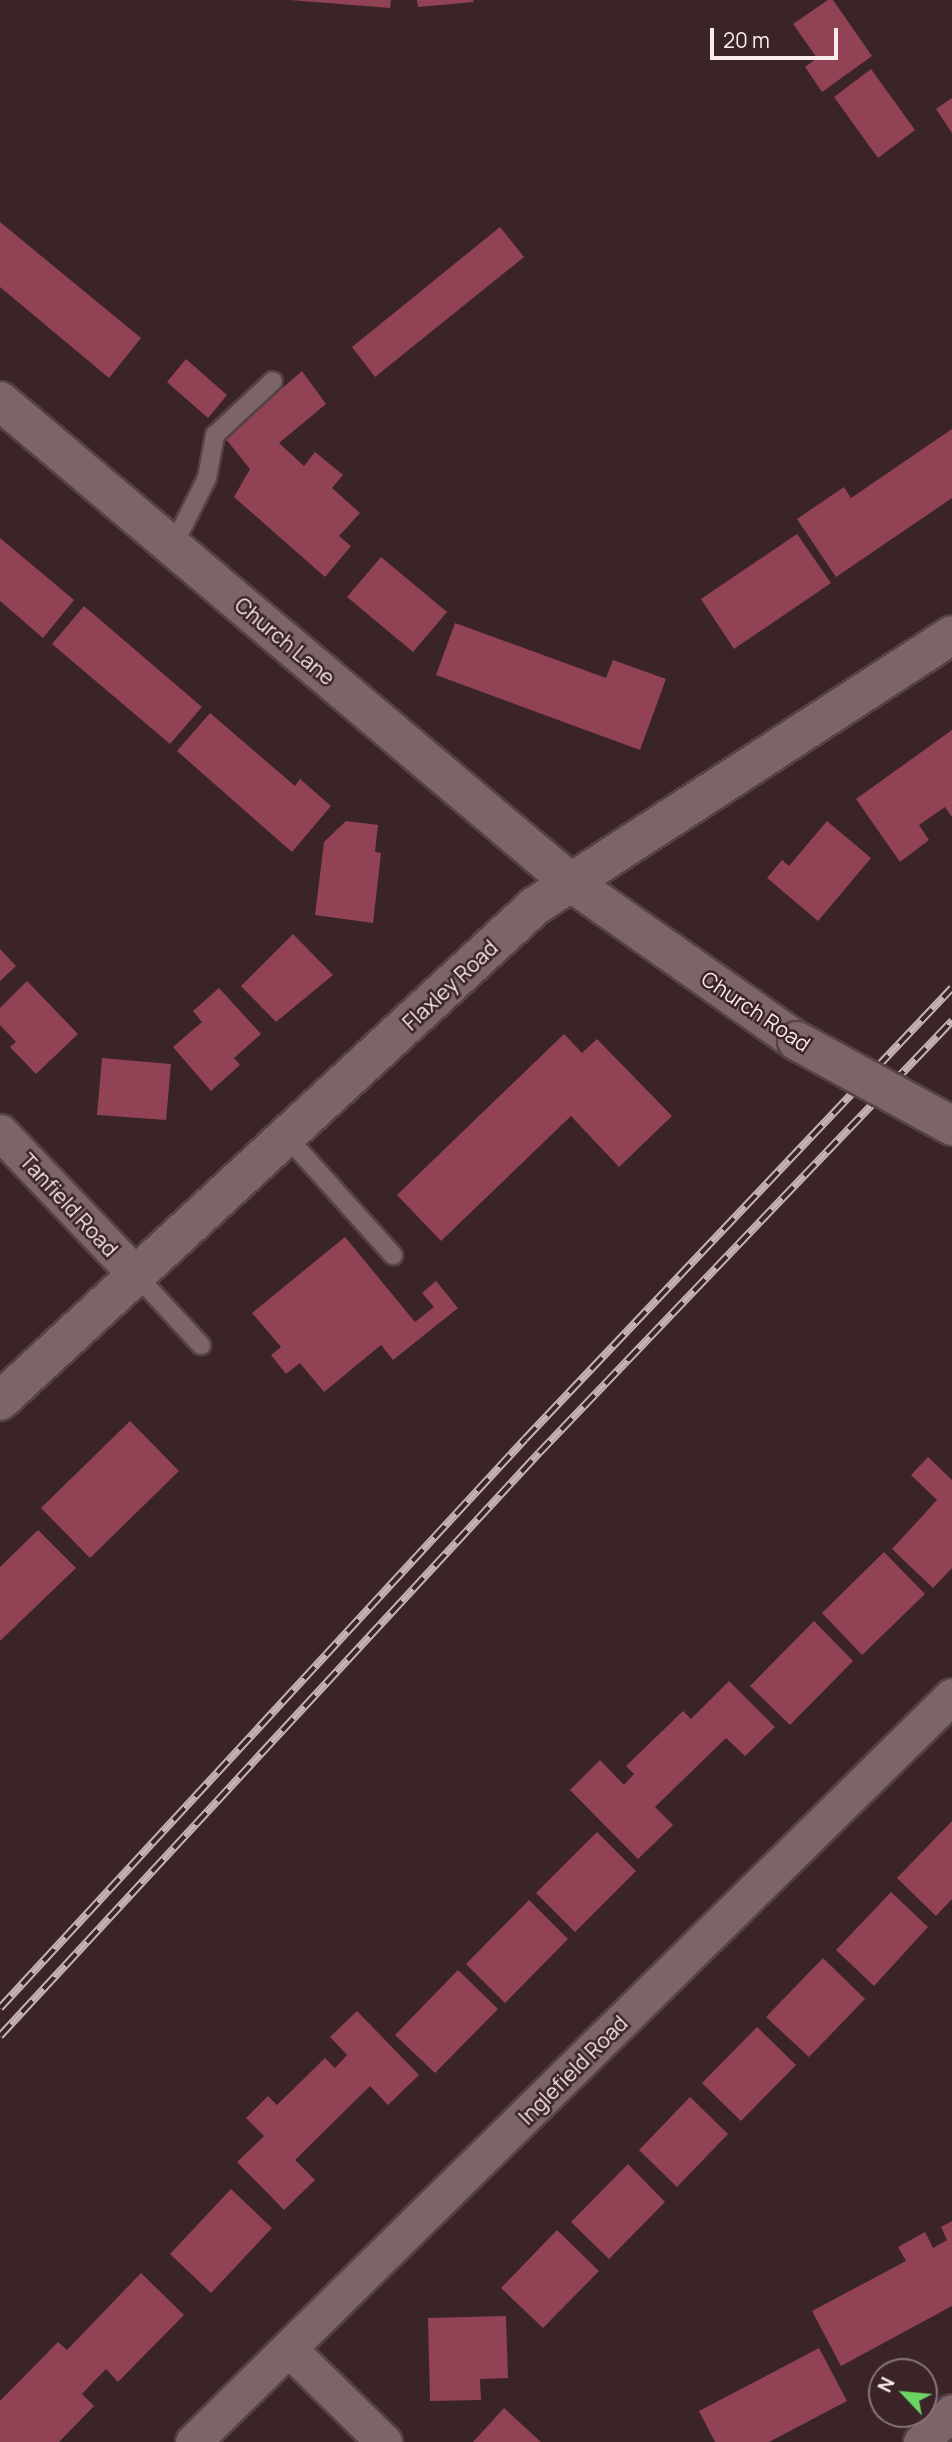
<!DOCTYPE html>
<style>
body{margin:0}
#map{position:relative;width:952px;height:2442px;overflow:hidden;background:#3a2428;font-family:Manrope,sans-serif}
div>[style]{position:absolute}
.building>*{inset:0;background:#924255}
.roads{filter:drop-shadow(2px 0 #544246) drop-shadow(-2px 0 #544246) drop-shadow(0 2px #544246) drop-shadow(0 -2px #544246)}
.lane>*{height:18px;margin:-9px;padding:0 9px;transform-origin:9px;border-radius:9px;background:#7d6468}
.street>*{height:35px;margin:-17.5px;padding:0 17.5px;transform-origin:17.5px;border-radius:17.5px;background:#7d6468}
.secondary>*{height:38px;margin:-19px;padding:0 19px;transform-origin:19px;border-radius:19px;background:#7d6468}
.rail>*{height:8px;margin-top:-4px;transform-origin:0;background:repeating-linear-gradient(90deg,#3a2428 0 16px,#c4b3b6 0 32px);box-sizing:border-box;border-block:2px solid #c4b3b6}
.bridges{filter:drop-shadow(2px 0 #544246) drop-shadow(-2px 0 #544246) drop-shadow(0 2px #544246) drop-shadow(0 -2px #544246)}
.secondary-bridge>*{height:38px;margin:-19px;padding:0 19px;transform-origin:19px;border-radius:19px;background:#7d6468}
span{translate:-50% -50%;white-space:nowrap;text-align:center;line-height:1.15;-webkit-text-stroke:5px #3a2428;paint-order:stroke}
.street-label{font-size:21px;color:#faebed}
.north{position:absolute;left:868px;top:2358px;width:70px;height:70px;box-sizing:border-box;background:#3a2428;border:2px solid #877477;border-radius:50%;rotate:296deg;font-size:19px;font-weight:700;line-height:28px;text-align:center;color:#faebed}
.north::after{content:'';display:block;margin:auto;width:24px;height:32px;background:#6ad364;clip-path:polygon(50% 0,100% 100%,50% 72%,0 100%)}
.scale{position:absolute;left:710px;top:28px;width:128px;height:32px;box-sizing:border-box;border:4px solid #faebed;border-top:0;padding-left:9px;font-size:21px;line-height:24px;white-space:nowrap;color:#faebed;-webkit-text-stroke:5px #3a2428;paint-order:stroke}
</style>
<div id="map">
<div class="building">
<i style="clip-path:polygon(290px 0,391px 0,390px 8px)"></i>
<i style="clip-path:polygon(417px 0,473px 0,474px 2px,418px 7px)"></i>
<i style="clip-path:polygon(828px 0,833px 0,872px 56px,822px 92px,805px 67px,817px 58px,793px 24px)"></i>
<i style="clip-path:polygon(871px 69px,915px 130px,878px 158px,834px 97px)"></i>
<i style="clip-path:polygon(952px 98px,952px 133px,936px 109px)"></i>
<i style="clip-path:polygon(0 222px,141px 338px,109px 378px,0 287px)"></i>
<i style="clip-path:polygon(500px 227px,524px 257px,375px 377px,352px 347px)"></i>
<i style="clip-path:polygon(186px 359px,227px 395px,208px 418px,167px 382px)"></i>
<i style="clip-path:polygon(302px 371px,326px 404px,279px 443px,304px 466px,315px 452px,343px 475px,332px 488px,360px 513px,339px 536px,351px 546px,325px 577px,234px 497px,250px 469px,225px 438px)"></i>
<i style="clip-path:polygon(952px 429px,952px 498px,836px 577px,797px 519px,844px 487px,851px 498px)"></i>
<i style="clip-path:polygon(797px 534px,831px 583px,734px 649px,701px 599px)"></i>
<i style="clip-path:polygon(0 538px,74px 600px,43px 638px,0 601px)"></i>
<i style="clip-path:polygon(381px 557px,447px 612px,413px 652px,347px 597px)"></i>
<i style="clip-path:polygon(84px 606px,202px 707px,170px 744px,52px 644px)"></i>
<i style="clip-path:polygon(455px 623px,606px 678px,613px 660px,666px 679px,640px 750px,436px 675px)"></i>
<i style="clip-path:polygon(210px 713px,295px 786px,300px 779px,331px 806px,292px 852px,177px 751px)"></i>
<i style="clip-path:polygon(952px 730px,952px 817px,945px 807px,919px 825px,929px 840px,900px 862px,856px 799px)"></i>
<i style="clip-path:polygon(346px 821px,378px 825px,375px 852px,381px 853px,373px 923px,315px 915px,324px 842px)"></i>
<i style="clip-path:polygon(827px 821px,871px 858px,818px 921px,767px 878px,782px 860px,789px 866px)"></i>
<i style="clip-path:polygon(293px 934px,333px 975px,276px 1022px,241px 986px)"></i>
<i style="clip-path:polygon(0 949px,16px 966px,0 981px)"></i>
<i style="clip-path:polygon(27px 981px,78px 1034px,36px 1074px,10px 1047px,16px 1042px,0 1025px,0 1008px)"></i>
<i style="clip-path:polygon(219px 988px,261px 1034px,234px 1058px,240px 1065px,211px 1091px,173px 1047px,202px 1022px,193px 1011px)"></i>
<i style="clip-path:polygon(564px 1034px,582px 1053px,597px 1039px,672px 1116px,619px 1167px,571px 1116px,441px 1241px,397px 1195px)"></i>
<i style="clip-path:polygon(102px 1058px,171px 1064px,166px 1120px,97px 1115px)"></i>
<i style="clip-path:polygon(345px 1237px,415px 1322px,434px 1307px,422px 1293px,436px 1281px,458px 1308px,393px 1360px,381px 1345px,324px 1392px,300px 1363px,286px 1374px,271px 1355px,281px 1347px,252px 1313px)"></i>
<i style="clip-path:polygon(130px 1421px,179px 1471px,90px 1558px,41px 1508px)"></i>
<i style="clip-path:polygon(928px 1457px,952px 1480px,952px 1568px,933px 1588px,892px 1549px,937px 1500px,911px 1475px)"></i>
<i style="clip-path:polygon(38px 1530px,76px 1568px,0 1641px,0 1567px)"></i>
<i style="clip-path:polygon(884px 1552px,925px 1594px,862px 1655px,822px 1613px)"></i>
<i style="clip-path:polygon(814px 1621px,853px 1661px,790px 1725px,750px 1686px)"></i>
<i style="clip-path:polygon(729px 1681px,775px 1727px,745px 1756px,726px 1738px,655px 1807px,673px 1825px,638px 1859px,570px 1790px,600px 1760px,624px 1785px,634px 1774px,626px 1766px,683px 1711px,691px 1719px)"></i>
<i style="clip-path:polygon(952px 1821px,952px 1899px,936px 1916px,897px 1878px)"></i>
<i style="clip-path:polygon(597px 1832px,636px 1871px,575px 1932px,536px 1893px)"></i>
<i style="clip-path:polygon(891px 1892px,928px 1927px,874px 1986px,836px 1950px)"></i>
<i style="clip-path:polygon(529px 1900px,568px 1939px,505px 2003px,466px 1964px)"></i>
<i style="clip-path:polygon(823px 1958px,865px 1999px,809px 2057px,766px 2017px)"></i>
<i style="clip-path:polygon(458px 1970px,498px 2009px,435px 2073px,395px 2035px)"></i>
<i style="clip-path:polygon(357px 2011px,419px 2075px,388px 2105px,370px 2086px,295px 2160px,315px 2180px,284px 2210px,237px 2162px,264px 2136px,246px 2118px,268px 2096px,277px 2105px,325px 2058px,335px 2068px,347px 2055px,330px 2037px)"></i>
<i style="clip-path:polygon(757px 2027px,796px 2065px,741px 2121px,702px 2083px)"></i>
<i style="clip-path:polygon(690px 2097px,728px 2134px,677px 2187px,639px 2150px)"></i>
<i style="clip-path:polygon(628px 2164px,665px 2202px,609px 2259px,571px 2222px)"></i>
<i style="clip-path:polygon(231px 2189px,272px 2228px,211px 2293px,170px 2254px)"></i>
<i style="clip-path:polygon(952px 2221px,952px 2306px,841px 2366px,812px 2311px,906px 2261px,898px 2247px,925px 2232px,933px 2248px,947px 2240px,941px 2227px)"></i>
<i style="clip-path:polygon(557px 2230px,599px 2271px,543px 2328px,501px 2288px)"></i>
<i style="clip-path:polygon(141px 2273px,184px 2315px,118px 2382px,106px 2369px,96px 2379px,82px 2394px,94px 2406px,59px 2442px,0 2442px,0 2401px,58px 2342px,67px 2350px)"></i>
<i style="clip-path:polygon(506px 2316px,508px 2378px,480px 2379px,481px 2400px,430px 2401px,428px 2318px)"></i>
<i style="clip-path:polygon(819px 2348px,847px 2401px,769px 2442px,715px 2442px,699px 2411px)"></i>
<i style="clip-path:polygon(504px 2408px,541px 2442px,473px 2442px)"></i>
</div>
<div class="roads">
<div class="lane">
<i style="left:173px;top:546px;width:76px;rotate:-63.4deg"></i>
<i style="left:207px;top:478px;width:44px;rotate:-79.5deg"></i>
<i style="left:215px;top:435px;width:79px;rotate:-43deg"></i>
<i style="left:287px;top:1137px;width:159px;rotate:48.1deg"></i>
<i style="left:138px;top:1277px;width:93px;rotate:47.2deg"></i>
</div>
<div class="street">
<i style="left:0;top:1132px;width:200px;rotate:46.4deg"></i>
<i style="left:290px;top:2350px;width:132px;rotate:44.4deg"></i>
<i style="left:193px;top:2442px;width:1064px;rotate:-44.51deg"></i>
<i style="left:921px;top:2442px;width:43px;rotate:-44.1deg"></i>
</div>
<div class="secondary">
<i style="left:0;top:401px;width:744px;rotate:40.15deg"></i>
<i style="left:569px;top:881px;width:279px;rotate:35.1deg"></i>
<i style="left:0;top:1401px;width:729px;rotate:-42.78deg"></i>
<i style="left:535px;top:906px;width:497px;rotate:-33deg"></i>
</div>
</div>
<div class="rail">
<i style="left:0;top:2008px;width:774px;rotate:-47.3deg"></i>
<i style="left:525px;top:1439px;width:621px;rotate:-46.57deg"></i>
<i style="left:0;top:2036px;width:794px;rotate:-47.25deg"></i>
<i style="left:539px;top:1453px;width:598px;rotate:-46.29deg"></i>
</div>
<div class="bridges">
<div class="secondary-bridge">
<i style="left:797px;top:1041px;width:177px;rotate:28.7deg"></i>
</div>
</div>
<div class="street-label">
<span style="left:285px;top:641px;rotate:40deg">Church Lane</span>
<span style="left:450px;top:985px;rotate:-43deg">Flaxley Road</span>
<span style="left:756px;top:1011px;rotate:34deg">Church Road</span>
<span style="left:69px;top:1205px;rotate:47deg">Tanfield Road</span>
<span style="left:573px;top:2070px;rotate:-45deg">Inglefield Road</span>
</div>
<div class="north">N</div>
<div class="scale">20 m</div>
</div>
